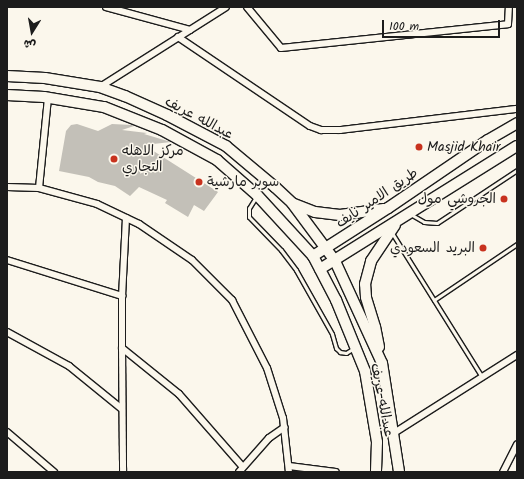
<!DOCTYPE html>
<meta charset="utf-8">
<style>
body{margin:0}
#map{position:relative;width:524px;height:479px;overflow:hidden;background:#fbf7ec;font-family:Kalam,"Playpen Sans Arabic",sans-serif}
div>[style]{position:absolute}
.building>*{inset:0;background:#c3c0b8}
.roads{filter:drop-shadow(1px 0 #1c1c1c) drop-shadow(-1px 0 #1c1c1c) drop-shadow(0 1px #1c1c1c) drop-shadow(0 -1px #1c1c1c)}
.service>*{height:3px;margin:-1.5px;padding:0 1.5px;transform-origin:1.5px;border-radius:1.5px;background:#fbf7ec}
.minor>*{height:6px;margin:-3px;padding:0 3px;transform-origin:3px;border-radius:3px;background:#fbf7ec}
.primary>*{height:10px;margin:-5px;padding:0 5px;transform-origin:5px;border-radius:5px;background:#fbf7ec}
.dots>*{width:11px;height:11px;translate:-50% -50%;box-sizing:border-box;border:2px solid #fbf7ec;border-radius:50%}
span{translate:-50% -50%;white-space:nowrap;text-align:center;line-height:1.15;-webkit-text-stroke:3px #fbf7ec;paint-order:stroke}
.street-label{font-size:14px;color:#1c1c1c}
.poi-label{font-size:14px;color:#1c1c1c}
.left{translate:0 -50%;text-align:left}
.right{translate:-100% -50%;text-align:right}
.frame{position:absolute;inset:0;border:8px solid #1c1c1c;pointer-events:none}
.north{position:absolute;left:12px;top:12px;width:40px;height:40px;-webkit-text-stroke:3px #fbf7ec;paint-order:stroke;rotate:191deg;font-size:11px;font-weight:700;line-height:16px;text-align:center;color:#1c1c1c}
.north::after{content:'';display:block;margin:auto;width:14px;height:18px;background:#1c1c1c;clip-path:polygon(50% 0,100% 100%,50% 72%,0 100%)}
.scale{position:absolute;left:382px;top:20px;width:118px;height:18px;box-sizing:border-box;border:2px solid #1c1c1c;border-top:0;padding-left:5px;font-size:12px;line-height:14px;white-space:nowrap;color:#1c1c1c;-webkit-text-stroke:3px #fbf7ec;paint-order:stroke}
</style>
<div id="map">
<div class="building">
<i style="clip-path:polygon(77px 124px,98px 131px,112px 124px,132px 125px,134px 126px,122px 130px,147px 133px,144px 134px,171px 142px,144px 145px,218px 192px,204px 211px,194px 205px,188px 217px,165px 203px,167px 200px,139px 187px,130px 196px,115px 186px,98px 182px,89px 177px,59px 171px,66px 131px,71px 125px)"></i>
</div>
<div class="roads">
<div class="service">
<i style="left:256px;top:197px;width:13px;rotate:122deg"></i>
<i style="left:249px;top:208px;width:9px;rotate:90deg"></i>
<i style="left:249px;top:217px;width:46px;rotate:45.9deg"></i>
<i style="left:281px;top:250px;width:25px;rotate:53deg"></i>
<i style="left:296px;top:270px;width:73px;rotate:60.6deg"></i>
<i style="left:332px;top:334px;width:15px;rotate:74deg"></i>
<i style="left:336px;top:348px;width:6px;rotate:45deg"></i>
<i style="left:340px;top:352px;width:6px;rotate:9deg"></i>
<i style="left:346px;top:353px;width:9px;rotate:-32deg"></i>
<i style="left:412px;top:215px;width:14px;rotate:30deg"></i>
<i style="left:424px;top:222px;width:13px;rotate:4deg"></i>
<i style="left:437px;top:223px;width:96px;rotate:-33.5deg"></i>
<i style="left:392px;top:233px;width:170px;rotate:58deg"></i>
<i style="left:434px;top:300px;width:100px;rotate:-34deg"></i>
</div>
<div class="minor">
<i style="left:106px;top:7px;width:87px;rotate:15.3deg"></i>
<i style="left:247px;top:7px;width:53px;rotate:50.3deg"></i>
<i style="left:281px;top:48px;width:228px;rotate:-6deg"></i>
<i style="left:508px;top:24px;width:17px;rotate:-87deg"></i>
<i style="left:178px;top:37px;width:159px;rotate:34deg"></i>
<i style="left:310px;top:126px;width:12px;rotate:20deg"></i>
<i style="left:321px;top:130px;width:19px"></i>
<i style="left:340px;top:130px;width:178px;rotate:-6.8deg"></i>
<i style="left:100px;top:87px;width:149px;rotate:-32.4deg"></i>
<i style="left:7px;top:187px;width:32px;rotate:2deg"></i>
<i style="left:39px;top:188px;width:60px;rotate:15.4deg"></i>
<i style="left:97px;top:204px;width:47px;rotate:25.5deg"></i>
<i style="left:139px;top:224px;width:64px;rotate:34.2deg"></i>
<i style="left:192px;top:260px;width:57px;rotate:45deg"></i>
<i style="left:232px;top:300px;width:76px;rotate:62.8deg"></i>
<i style="left:267px;top:368px;width:52px;rotate:72.3deg"></i>
<i style="left:283px;top:418px;width:54px;rotate:83.7deg"></i>
<i style="left:39px;top:188px;width:90px;rotate:-84.3deg"></i>
<i style="left:126px;top:218px;width:78px;rotate:92.9deg"></i>
<i style="left:122px;top:296px;width:52px;rotate:90deg"></i>
<i style="left:122px;top:348px;width:73px;rotate:38.9deg"></i>
<i style="left:179px;top:394px;width:96px;rotate:48.8deg"></i>
<i style="left:7px;top:260px;width:121px;rotate:17.4deg"></i>
<i style="left:7px;top:332px;width:71px;rotate:28.7deg"></i>
<i style="left:69px;top:366px;width:68px;rotate:39.1deg"></i>
<i style="left:122px;top:348px;width:124px;rotate:89.5deg"></i>
<i style="left:7px;top:432px;width:62px;rotate:40.4deg"></i>
<i style="left:394px;top:433px;width:146px;rotate:-32.4deg"></i>
<i style="left:289px;top:466px;width:47px;rotate:7.3deg"></i>
<i style="left:239px;top:472px;width:45px;rotate:-48.6deg"></i>
<i style="left:269px;top:438px;width:19px;rotate:-35deg"></i>
<i style="left:503px;top:472px;width:31px;rotate:-63deg"></i>
</div>
<div class="primary">
<i style="left:7px;top:76px;width:38px;rotate:3deg"></i>
<i style="left:45px;top:78px;width:56px;rotate:9.3deg"></i>
<i style="left:100px;top:87px;width:27px;rotate:20deg"></i>
<i style="left:125px;top:96px;width:46px;rotate:24.3deg"></i>
<i style="left:167px;top:115px;width:67px;rotate:27.7deg"></i>
<i style="left:226px;top:146px;width:64px;rotate:39.9deg"></i>
<i style="left:275px;top:187px;width:23px;rotate:43deg"></i>
<i style="left:292px;top:203px;width:72px;rotate:53.4deg"></i>
<i style="left:335px;top:261px;width:112px;rotate:65.3deg"></i>
<i style="left:382px;top:363px;width:110px;rotate:81.1deg"></i>
<i style="left:7px;top:95px;width:37px;rotate:3deg"></i>
<i style="left:44px;top:97px;width:61px;rotate:9.5deg"></i>
<i style="left:104px;top:107px;width:62px;rotate:21.6deg"></i>
<i style="left:162px;top:130px;width:63px;rotate:28.6deg"></i>
<i style="left:217px;top:160px;width:53px;rotate:41.2deg"></i>
<i style="left:257px;top:195px;width:83px;rotate:47.4deg"></i>
<i style="left:313px;top:256px;width:50px;rotate:62.4deg"></i>
<i style="left:336px;top:300px;width:77px;rotate:67.8deg"></i>
<i style="left:365px;top:371px;width:72px;rotate:80.4deg"></i>
<i style="left:377px;top:442px;width:30px;rotate:92deg"></i>
<i style="left:294px;top:204px;width:22px;rotate:21deg"></i>
<i style="left:315px;top:212px;width:25px;rotate:7deg"></i>
<i style="left:340px;top:215px;width:44px;rotate:-7.8deg"></i>
<i style="left:313px;top:256px;width:89px;rotate:-32.6deg"></i>
<i style="left:388px;top:208px;width:121px;rotate:-34.2deg"></i>
<i style="left:488px;top:140px;width:34px;rotate:-30deg"></i>
<i style="left:320px;top:269px;width:232px;rotate:-32deg"></i>
<i style="left:379px;top:347px;width:20px;rotate:-101deg"></i>
<i style="left:375px;top:327px;width:31px;rotate:-107deg"></i>
<i style="left:366px;top:297px;width:13px;rotate:-94deg"></i>
<i style="left:365px;top:284px;width:24px;rotate:-75deg"></i>
<i style="left:371px;top:261px;width:43px;rotate:-56.3deg"></i>
</div>
</div>
<div class="dots">
<i style="left:419px;top:147px;background:#c8321e"></i>
<i style="left:114px;top:159px;background:#c8321e"></i>
<i style="left:199px;top:182px;background:#c8321e"></i>
<i style="left:504px;top:199px;background:#c8321e"></i>
<i style="left:483px;top:248px;background:#c8321e"></i>
</div>
<div class="street-label">
<span style="left:199px;top:118px;rotate:28deg">عبدالله عريف</span>
<span style="left:377px;top:198px;rotate:-34deg">طريق الامير نايف</span>
<span style="left:382px;top:400px;rotate:79deg">عبدالله عريف</span>
</div>
<div class="poi-label">
<span class="left" style="left:427px;top:147px">Masjid Khair</span>
<span class="left" style="left:122px;top:159px">مركز الاهله<br>التجاري</span>
<span class="left" style="left:207px;top:182px">سوبر مارشية</span>
<span class="right" style="left:496px;top:199px">الجروشي مول</span>
<span class="right" style="left:475px;top:248px">البريد السعودي</span>
</div>
<div class="frame"></div>
<div class="north">ش</div>
<div class="scale">100 m</div>
</div>
